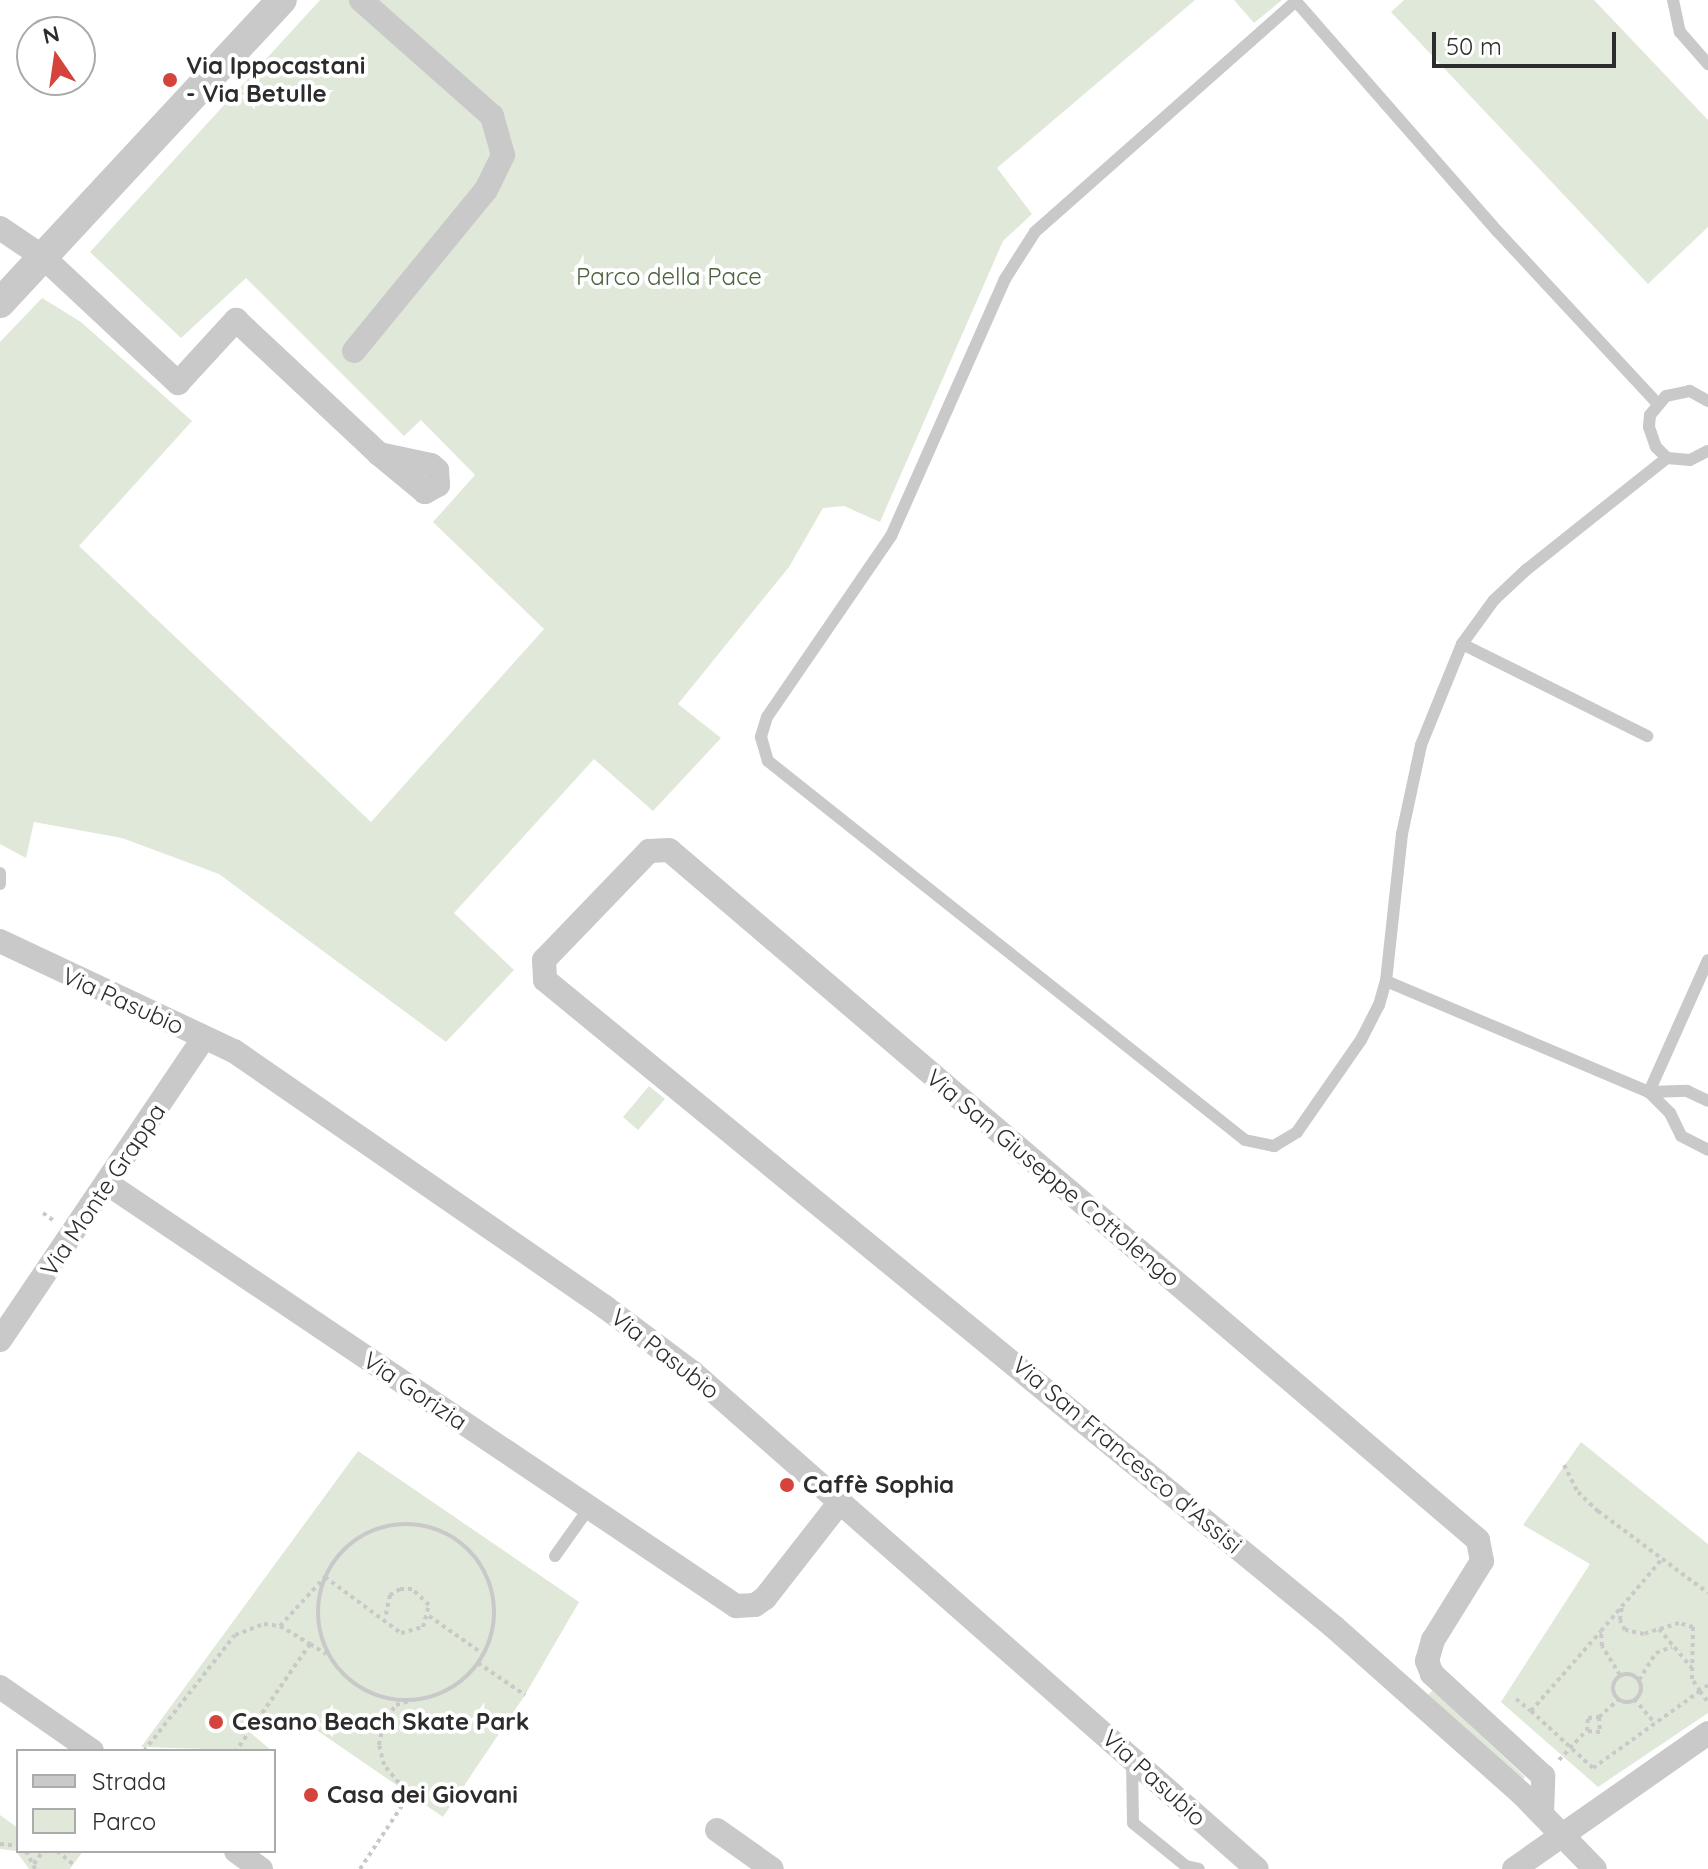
<!DOCTYPE html>
<meta charset="utf-8">
<style>
body{margin:0}
#map{position:relative;width:1708px;height:1869px;overflow:hidden;background:#fff;font-family:Quicksand,sans-serif}
div>[style]{position:absolute}
.green>*{inset:0;background:#e0e8da}
.path>*{height:4px;margin-top:-2px;transform-origin:0;background:repeating-linear-gradient(90deg,#c9c9c9 0 4px,transparent 0 8px)}
.path>.ring{margin:-2px;padding:0;box-sizing:content-box;background:none;border:4px solid #c9c9c9;border-radius:50%}
.service>*{height:12px;margin:-6px;padding:0 6px;transform-origin:6px;border-radius:6px;background:#c9c9c9}
.minor>*{height:24px;margin:-12px;padding:0 12px;transform-origin:12px;border-radius:12px;background:#c9c9c9}
.tertiary>*{height:30px;margin:-15px;padding:0 15px;transform-origin:15px;border-radius:15px;background:#c9c9c9}
.dots>*{width:22px;height:22px;translate:-50% -50%;box-sizing:border-box;border:4px solid #fff;border-radius:50%}
span{translate:-50% -50%;white-space:nowrap;text-align:center;line-height:1.15;-webkit-text-stroke:8px #fff;paint-order:stroke}
.poi-label{font-size:24px;color:#2c2c2c;font-weight:700}
.left{translate:0 -50%;text-align:left}
.park-label{font-size:24px;color:#4b633e}
.street-label{font-size:24px;color:#2c2c2c}
.legend{position:absolute;left:16px;top:1749px;width:260px;height:104px;box-sizing:border-box;background:#fff;border:2px solid #ababab;margin:0;padding:10px 14px;list-style:none;font-size:24px;color:#2c2c2c}
.legend li{display:flex;align-items:center;gap:16px;height:40px}
.legend b{width:40px;border:2px solid #ababab}
.north{position:absolute;left:16px;top:16px;width:80px;height:80px;box-sizing:border-box;background:#fff;border:2px solid #ababab;border-radius:50%;rotate:347deg;font-size:22px;font-weight:700;line-height:32px;text-align:center;color:#2c2c2c}
.north::after{content:'';display:block;margin:auto;width:28px;height:36px;background:#d4443c;clip-path:polygon(50% 0,100% 100%,50% 72%,0 100%)}
.scale{position:absolute;left:1432px;top:32px;width:184px;height:36px;box-sizing:border-box;border:4px solid #2c2c2c;border-top:0;padding-left:10px;font-size:24px;line-height:28px;white-space:nowrap;color:#2c2c2c;-webkit-text-stroke:6px #fff;paint-order:stroke}
</style>
<div id="map">
<div class="green">
<i style="clip-path:polygon(320px 0,1195px 0,997px 168px,1032px 214px,1003px 241px,880px 522px,844px 506px,823px 508px,789px 567px,678px 704px,721px 738px,653px 811px,594px 759px,454px 913px,514px 970px,446px 1042px,219px 874px,122px 838px,34px 822px,26px 858px,0 844px,0 342px,42px 298px,81px 322px,192px 421px,79px 546px,371px 822px,544px 629px,433px 522px,475px 475px,421px 420px,404px 436px,246px 278px,181px 338px,90px 252px)"></i>
<i style="clip-path:polygon(1234px 0,1282px 0,1254px 23px)"></i>
<i style="clip-path:polygon(1404px 0,1594px 0,1708px 120px,1708px 227px,1648px 284px,1391px 12px)"></i>
<i style="clip-path:polygon(649px 1086px,665px 1099px,638px 1130px,623px 1117px)"></i>
<i style="clip-path:polygon(1581px 1442px,1708px 1544px,1708px 1713px,1598px 1787px,1501px 1702px,1590px 1564px,1523px 1525px)"></i>
<i style="clip-path:polygon(358px 1451px,579px 1602px,525px 1695px,443px 1817px,296px 1716px,286px 1729px,265px 1715px,252px 1734px,272px 1751px,141px 1747px)"></i>
<i style="clip-path:polygon(1433px 1690px,1525px 1777px,1520px 1782px,1427px 1696px)"></i>
<i style="clip-path:polygon(0 1815px,18px 1828px,18px 1851px,83px 1851px,70px 1869px,29px 1869px,16px 1851px,0 1849px)"></i>
</div>
<div class="path">
<i style="left:43px;top:1213px;width:14px;rotate:36deg"></i>
<i style="left:1564px;top:1465px;width:30px;rotate:63deg"></i>
<i style="left:1578px;top:1492px;width:28px;rotate:44deg"></i>
<i style="left:1598px;top:1511px;width:137px;rotate:36.7deg"></i>
<i class="ring" style="left:318px;top:1524px;width:172px;height:172px"></i>
<i style="left:429px;top:1616px;width:66px;rotate:35.1deg"></i>
<i style="left:280px;top:1626px;width:67px;rotate:-47.4deg"></i>
<i style="left:325px;top:1577px;width:94px;rotate:36.4deg"></i>
<i style="left:401px;top:1633px;width:23px;rotate:-15deg"></i>
<i style="left:423px;top:1627px;width:23px;rotate:-75deg"></i>
<i style="left:429px;top:1605px;width:23px;rotate:-137deg"></i>
<i style="left:412px;top:1589px;width:12px;rotate:180deg"></i>
<i style="left:400px;top:1589px;width:12px;rotate:149deg"></i>
<i style="left:390px;top:1595px;width:24px;rotate:102deg"></i>
<i style="left:1659px;top:1629px;width:50px;rotate:49.9deg"></i>
<i style="left:310px;top:1644px;width:19px;rotate:32deg"></i>
<i style="left:478px;top:1663px;width:57px;rotate:34.2deg"></i>
<i class="ring" style="left:1613px;top:1674px;width:24px;height:24px"></i>
<i style="left:1620px;top:1675px;width:34px;rotate:-122deg"></i>
<i style="left:1602px;top:1646px;width:15px;rotate:-94deg"></i>
<i style="left:1601px;top:1631px;width:96px;rotate:-49.7deg"></i>
<i style="left:1639px;top:1680px;width:32px;rotate:-58deg"></i>
<i style="left:1656px;top:1653px;width:17px;rotate:-21deg"></i>
<i style="left:1708px;top:1685px;width:10px;rotate:143deg"></i>
<i style="left:1700px;top:1691px;width:14px;rotate:54deg"></i>
<i style="left:1516px;top:1699px;width:19px;rotate:39deg"></i>
<i style="left:1531px;top:1711px;width:106px;rotate:-48.8deg"></i>
<i style="left:1634px;top:1699px;width:32px;rotate:49deg"></i>
<i style="left:1531px;top:1711px;width:84px;rotate:42.6deg"></i>
<i style="left:1593px;top:1768px;width:132px;rotate:-35.7deg"></i>
<i style="left:1700px;top:1691px;width:14px;rotate:-124deg"></i>
<i style="left:1692px;top:1679px;width:52px;rotate:-88.9deg"></i>
<i style="left:1693px;top:1627px;width:15px;rotate:-164deg"></i>
<i style="left:1679px;top:1623px;width:37px;rotate:163deg"></i>
<i style="left:1644px;top:1634px;width:19px;rotate:-168deg"></i>
<i style="left:1625px;top:1630px;width:11px;rotate:-117deg"></i>
<i style="left:1620px;top:1620px;width:15px;rotate:-82deg"></i>
<i style="left:1599px;top:1717px;width:15px;rotate:86deg"></i>
<i style="left:1600px;top:1732px;width:13px;rotate:-176deg"></i>
<i style="left:1587px;top:1731px;width:13px;rotate:-86deg"></i>
<i style="left:1588px;top:1718px;width:11px;rotate:-5deg"></i>
<i style="left:1599px;top:1717px;width:27px;rotate:-42deg"></i>
<i style="left:144px;top:1751px;width:147px;rotate:-51.9deg"></i>
<i style="left:235px;top:1635px;width:31px;rotate:-21deg"></i>
<i style="left:264px;top:1624px;width:16px;rotate:7deg"></i>
<i style="left:280px;top:1626px;width:35px;rotate:31deg"></i>
<i style="left:310px;top:1644px;width:130px;rotate:124.7deg"></i>
<i style="left:1559px;top:1760px;width:40px;rotate:-47deg"></i>
<i style="left:0;top:1844px;width:18px;rotate:6deg"></i>
<i style="left:26px;top:1851px;width:20px;rotate:63deg"></i>
<i style="left:57px;top:1851px;width:21px;rotate:39deg"></i>
<i style="left:34px;top:1864px;width:16px;rotate:-55deg"></i>
<i style="left:360px;top:1869px;width:89px;rotate:-56.5deg"></i>
<i style="left:409px;top:1795px;width:39px;rotate:-130deg"></i>
<i style="left:384px;top:1765px;width:21px;rotate:-104deg"></i>
<i style="left:379px;top:1745px;width:21px;rotate:-79deg"></i>
<i style="left:383px;top:1724px;width:23px;rotate:-56deg"></i>
<i style="left:396px;top:1705px;width:13px;rotate:-18deg"></i>
</div>
<div class="service">
<i style="left:1673px;top:0;width:33px;rotate:78deg"></i>
<i style="left:1680px;top:32px;width:43px;rotate:48.8deg"></i>
<i style="left:1708px;top:401px;width:21px;rotate:-151deg"></i>
<i style="left:1690px;top:391px;width:25px;rotate:168deg"></i>
<i style="left:1666px;top:396px;width:25px;rotate:130deg"></i>
<i style="left:1650px;top:415px;width:12px;rotate:95deg"></i>
<i style="left:1649px;top:427px;width:21px;rotate:71deg"></i>
<i style="left:1656px;top:447px;width:16px;rotate:45deg"></i>
<i style="left:1667px;top:458px;width:23px;rotate:5deg"></i>
<i style="left:1690px;top:460px;width:20px;rotate:-27deg"></i>
<i style="left:1657px;top:403px;width:235px;rotate:-132.9deg"></i>
<i style="left:1497px;top:231px;width:305px;rotate:-131.2deg"></i>
<i style="left:1296px;top:1px;width:349px;rotate:138.5deg"></i>
<i style="left:1035px;top:232px;width:56px;rotate:122.6deg"></i>
<i style="left:1005px;top:279px;width:281px;rotate:113.9deg"></i>
<i style="left:891px;top:536px;width:219px;rotate:124.4deg"></i>
<i style="left:767px;top:717px;width:21px;rotate:107deg"></i>
<i style="left:761px;top:737px;width:25px;rotate:74deg"></i>
<i style="left:768px;top:761px;width:609px;rotate:38.47deg"></i>
<i style="left:1245px;top:1140px;width:30px;rotate:12deg"></i>
<i style="left:1274px;top:1146px;width:27px;rotate:-31deg"></i>
<i style="left:1297px;top:1132px;width:112px;rotate:-55.2deg"></i>
<i style="left:1361px;top:1040px;width:39px;rotate:-63deg"></i>
<i style="left:1379px;top:1005px;width:25px;rotate:-74deg"></i>
<i style="left:1386px;top:981px;width:148px;rotate:-83.8deg"></i>
<i style="left:1402px;top:834px;width:91px;rotate:-77.9deg"></i>
<i style="left:1421px;top:745px;width:109px;rotate:-67.9deg"></i>
<i style="left:1462px;top:644px;width:54px;rotate:-54deg"></i>
<i style="left:1494px;top:600px;width:44px;rotate:-43.2deg"></i>
<i style="left:1526px;top:570px;width:180px;rotate:-38.5deg"></i>
<i style="left:1462px;top:644px;width:207px;rotate:26.4deg"></i>
<i style="left:0;top:873px;width:11px;rotate:90deg"></i>
<i style="left:1708px;top:960px;width:145px;rotate:114.1deg"></i>
<i style="left:1649px;top:1092px;width:38px;rotate:-2deg"></i>
<i style="left:1687px;top:1091px;width:23px;rotate:25deg"></i>
<i style="left:1386px;top:981px;width:285px;rotate:22.9deg"></i>
<i style="left:1649px;top:1092px;width:30px;rotate:45deg"></i>
<i style="left:1670px;top:1113px;width:25px;rotate:64deg"></i>
<i style="left:1681px;top:1136px;width:30px;rotate:27deg"></i>
<i style="left:555px;top:1556px;width:59px;rotate:-54.7deg"></i>
<i style="left:1132px;top:1760px;width:63px;rotate:89.1deg"></i>
<i style="left:1133px;top:1823px;width:68px;rotate:39.1deg"></i>
<i style="left:1186px;top:1866px;width:13px;rotate:13deg"></i>
</div>
<div class="minor">
<i style="left:0;top:228px;width:52px;rotate:34deg"></i>
<i style="left:43px;top:257px;width:185px;rotate:43deg"></i>
<i style="left:178px;top:383px;width:86px;rotate:-47.4deg"></i>
<i style="left:236px;top:320px;width:196px;rotate:43.1deg"></i>
<i style="left:354px;top:351px;width:208px;rotate:-50.7deg"></i>
<i style="left:486px;top:190px;width:39px;rotate:-64deg"></i>
<i style="left:503px;top:155px;width:41px;rotate:-105.8deg"></i>
<i style="left:492px;top:116px;width:175px;rotate:-138.5deg"></i>
<i style="left:379px;top:454px;width:53px;rotate:11.9deg"></i>
<i style="left:431px;top:465px;width:8px;rotate:40deg"></i>
<i style="left:437px;top:470px;width:15px;rotate:86deg"></i>
<i style="left:438px;top:485px;width:15px;rotate:152deg"></i>
<i style="left:425px;top:492px;width:60px;rotate:-140.4deg"></i>
<i style="left:0;top:941px;width:259px;rotate:25.2deg"></i>
<i style="left:234px;top:1051px;width:451px;rotate:34.6deg"></i>
<i style="left:605px;top:1307px;width:109px;rotate:36.8deg"></i>
<i style="left:692px;top:1372px;width:752px;rotate:41.34deg"></i>
<i style="left:108px;top:1184px;width:757px;rotate:33.9deg"></i>
<i style="left:736px;top:1606px;width:19px;rotate:-3deg"></i>
<i style="left:755px;top:1605px;width:12px;rotate:-35deg"></i>
<i style="left:765px;top:1598px;width:122px;rotate:-52deg"></i>
<i style="left:0;top:1340px;width:364px;rotate:-56deg"></i>
<i style="left:0;top:1687px;width:112px;rotate:34.8deg"></i>
<i style="left:1542px;top:1814px;width:38px;rotate:-88deg"></i>
<i style="left:1543px;top:1776px;width:151px;rotate:-137.4deg"></i>
<i style="left:1432px;top:1674px;width:14px;rotate:-111deg"></i>
<i style="left:1427px;top:1661px;width:22px;rotate:-74deg"></i>
<i style="left:1433px;top:1640px;width:93px;rotate:-58.2deg"></i>
<i style="left:1482px;top:1561px;width:21px;rotate:-101deg"></i>
<i style="left:1478px;top:1540px;width:1063px;rotate:-139.54deg"></i>
<i style="left:669px;top:850px;width:20px;rotate:177deg"></i>
<i style="left:649px;top:851px;width:151px;rotate:133.9deg"></i>
<i style="left:544px;top:960px;width:20px;rotate:87deg"></i>
<i style="left:545px;top:980px;width:1020px;rotate:39.35deg"></i>
<i style="left:1334px;top:1627px;width:253px;rotate:41.6deg"></i>
<i style="left:1523px;top:1795px;width:103px;rotate:45.8deg"></i>
<i style="left:717px;top:1830px;width:67px;rotate:35.3deg"></i>
<i style="left:236px;top:1851px;width:31px;rotate:36deg"></i>
<i style="left:1514px;top:1869px;width:237px;rotate:-35deg"></i>
</div>
<div class="tertiary">
<i style="left:0;top:303px;width:414px;rotate:-47.1deg"></i>
</div>
<div class="dots">
<i style="left:170px;top:80px;background:#d4443c"></i>
<i style="left:787px;top:1485px;background:#d4443c"></i>
<i style="left:216px;top:1722px;background:#d4443c"></i>
<i style="left:311px;top:1795px;background:#d4443c"></i>
</div>
<div class="poi-label">
<span class="left" style="left:186px;top:80px">Via Ippocastani<br>- Via Betulle</span>
<span class="left" style="left:803px;top:1485px">Caffè Sophia</span>
<span class="left" style="left:232px;top:1722px">Cesano Beach Skate Park</span>
<span class="left" style="left:327px;top:1795px">Casa dei Giovani</span>
</div>
<div class="park-label">
<span style="left:669px;top:277px">Parco della Pace</span>
</div>
<div class="street-label">
<span style="left:123px;top:1001px;rotate:24deg">Via Pasubio</span>
<span style="left:1053px;top:1178px;rotate:40deg">Via San Giuseppe Cottolengo</span>
<span style="left:103px;top:1190px;rotate:-56deg">Via Monte Grappa</span>
<span style="left:665px;top:1354px;rotate:38deg">Via Pasubio</span>
<span style="left:415px;top:1391px;rotate:34deg">Via Gorizia</span>
<span style="left:1127px;top:1455px;rotate:40deg">Via San Francesco d'Assisi</span>
<span style="left:1154px;top:1778px;rotate:42deg">Via Pasubio</span>
</div>
<ul class="legend">
<li><b style="height:10px;background:#c9c9c9"></b>Strada</li>
<li><b style="height:22px;background:#e0e8da"></b>Parco</li>
</ul>
<div class="north">N</div>
<div class="scale">50 m</div>
</div>
